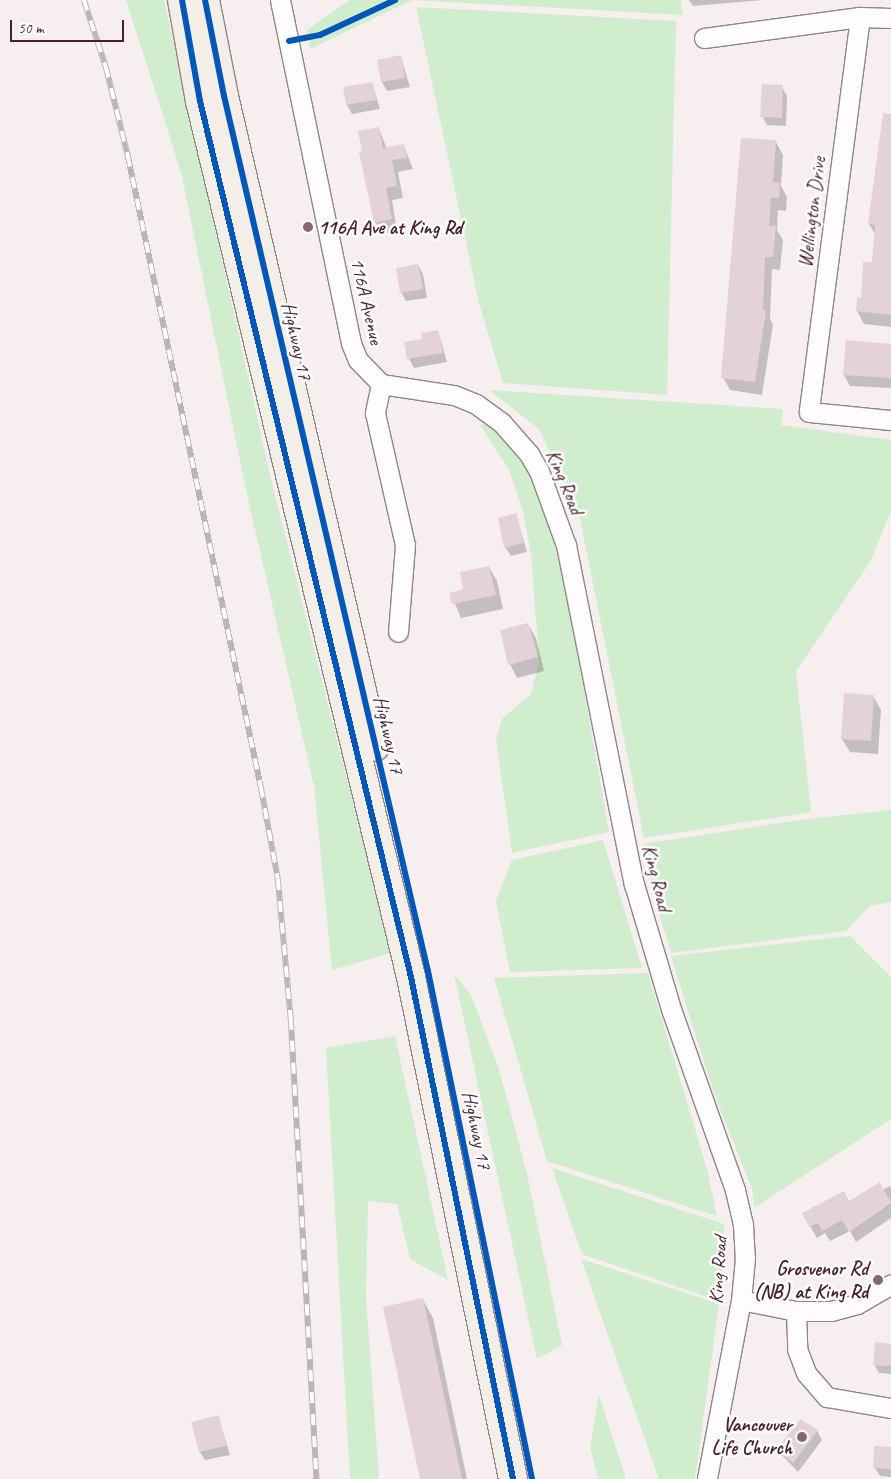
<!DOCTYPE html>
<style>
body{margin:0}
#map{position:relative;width:891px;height:1479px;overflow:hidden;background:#f7eef0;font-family:Caveat,sans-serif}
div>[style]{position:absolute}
.green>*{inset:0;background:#d0edce}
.shadow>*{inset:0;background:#0003}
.building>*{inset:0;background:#e3d3d7}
.roads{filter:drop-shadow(1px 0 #908487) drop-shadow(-1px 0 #908487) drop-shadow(0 1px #908487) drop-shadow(0 -1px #908487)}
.minor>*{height:19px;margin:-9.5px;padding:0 9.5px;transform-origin:9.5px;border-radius:9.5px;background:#fefcfd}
.highway>*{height:28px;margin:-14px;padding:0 14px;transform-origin:14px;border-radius:14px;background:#f4eee8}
.rail>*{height:5.5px;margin-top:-2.75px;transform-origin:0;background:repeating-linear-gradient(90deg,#fff 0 11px,#bcb5b7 0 22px);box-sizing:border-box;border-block:1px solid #bcb5b7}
.cycleway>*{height:6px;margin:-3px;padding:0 3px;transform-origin:3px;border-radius:3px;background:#0057b8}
.dots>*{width:14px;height:14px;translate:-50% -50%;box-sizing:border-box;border:2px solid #fff;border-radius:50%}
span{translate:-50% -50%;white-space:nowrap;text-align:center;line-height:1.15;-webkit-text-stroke:5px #fff;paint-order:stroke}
.street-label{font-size:20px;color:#4a1f2b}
.poi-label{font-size:20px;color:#4a1f2b;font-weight:700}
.left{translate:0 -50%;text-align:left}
.right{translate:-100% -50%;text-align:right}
.scale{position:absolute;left:10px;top:20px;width:114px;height:22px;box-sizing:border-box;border:2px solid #4a1f2b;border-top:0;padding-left:6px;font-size:15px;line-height:18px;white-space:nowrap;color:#4a1f2b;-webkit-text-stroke:4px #fff;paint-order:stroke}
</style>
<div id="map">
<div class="green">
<i style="clip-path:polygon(126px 0,164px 0,271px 479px,391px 953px,332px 970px,314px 786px,246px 490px,181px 172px)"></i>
<i style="clip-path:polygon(350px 0,681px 0,683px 15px,412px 0,310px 49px,307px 30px)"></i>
<i style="clip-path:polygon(416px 7px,676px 21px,667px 395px,503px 383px,479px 303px)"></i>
<i style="clip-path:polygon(489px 390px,783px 409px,781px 425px,891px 440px,891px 511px,870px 562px,796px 671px,811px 812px,644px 838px,578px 509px,539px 429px)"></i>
<i style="clip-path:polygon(490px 422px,522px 460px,547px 512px,570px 610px,609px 832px,512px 853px,496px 739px,502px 719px,531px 694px,539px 660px,531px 553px,523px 511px,509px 470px,480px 425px)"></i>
<i style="clip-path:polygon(891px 810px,891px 902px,870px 906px,846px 931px,671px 953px,651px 887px,643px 844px,807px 819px)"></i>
<i style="clip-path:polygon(603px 840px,642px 968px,510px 972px,496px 901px,512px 860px)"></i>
<i style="clip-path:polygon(850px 936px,891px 977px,891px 1119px,754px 1208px,752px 1189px,712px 1088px,671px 956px)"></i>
<i style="clip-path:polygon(648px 973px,707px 1169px,717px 1216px,547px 1161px,494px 978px)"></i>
<i style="clip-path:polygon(454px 974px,471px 995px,499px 1069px,527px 1174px,562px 1345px,537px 1359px)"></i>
<i style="clip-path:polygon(395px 1036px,448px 1280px,410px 1259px,397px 1204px,368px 1201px,366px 1297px,379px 1479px,350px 1479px,326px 1048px)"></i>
<i style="clip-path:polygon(552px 1168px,724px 1224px,720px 1301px,582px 1254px)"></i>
<i style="clip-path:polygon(581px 1259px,719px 1304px,695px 1479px,659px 1479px)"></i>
<i style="clip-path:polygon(599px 1395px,626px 1479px,598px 1479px,590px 1447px)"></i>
</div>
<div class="shadow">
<i style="clip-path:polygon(689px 0,763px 0,693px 6px)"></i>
<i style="clip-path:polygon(401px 57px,410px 87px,387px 91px,382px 82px)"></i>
<i style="clip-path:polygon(372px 83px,380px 109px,352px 114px,347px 105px)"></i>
<i style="clip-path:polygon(782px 87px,787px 96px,786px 126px,767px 125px,762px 116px)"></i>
<i style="clip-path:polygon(379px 129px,387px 149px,404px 146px,413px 169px,398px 172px,403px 198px,392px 200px,397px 231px,382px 234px,375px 222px,363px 152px)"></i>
<i style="clip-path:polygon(891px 130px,891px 327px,864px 324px,857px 311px,873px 263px,875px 234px,869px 224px)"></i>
<i style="clip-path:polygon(776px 142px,783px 155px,781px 186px,787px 197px,786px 211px,778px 210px,777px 230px,783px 240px,780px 270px,772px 269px,770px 319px,773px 324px,762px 395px,730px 390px,723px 377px)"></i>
<i style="clip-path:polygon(418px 265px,423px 274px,427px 298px,406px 301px,401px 292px)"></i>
<i style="clip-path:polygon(438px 331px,447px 362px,414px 368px,409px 359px,423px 340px)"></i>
<i style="clip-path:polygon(891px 346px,891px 388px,850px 386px,844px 375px)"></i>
<i style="clip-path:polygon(516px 515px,527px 552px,511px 556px,505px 547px)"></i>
<i style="clip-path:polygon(489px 567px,497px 581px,503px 609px,461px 618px,451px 594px,465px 590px)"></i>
<i style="clip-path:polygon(528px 624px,536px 638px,544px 671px,517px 678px,510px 664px)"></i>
<i style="clip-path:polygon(873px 696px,881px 710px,878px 754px,850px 752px,842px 739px)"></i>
<i style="clip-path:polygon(891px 1186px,891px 1218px,856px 1242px,850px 1231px,830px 1241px,825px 1233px,817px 1238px,803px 1214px,849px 1203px)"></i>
<i style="clip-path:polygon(423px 1300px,433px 1318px,467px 1479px,421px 1479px)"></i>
<i style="clip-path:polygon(891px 1345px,891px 1374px,879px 1373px,874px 1364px)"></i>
<i style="clip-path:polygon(218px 1417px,230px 1455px,205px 1460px,200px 1452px)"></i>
<i style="clip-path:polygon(817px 1431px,822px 1440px,798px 1472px,777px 1450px)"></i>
<i style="clip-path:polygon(891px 1448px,891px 1477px,880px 1476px,874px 1467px)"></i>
</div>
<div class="building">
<i style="clip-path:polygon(401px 55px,405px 78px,381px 82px,377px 60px)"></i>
<i style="clip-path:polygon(373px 82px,376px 100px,346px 105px,343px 87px)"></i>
<i style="clip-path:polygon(762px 84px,783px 85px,782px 118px,760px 117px)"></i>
<i style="clip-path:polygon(883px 113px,891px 114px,891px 315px,856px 311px,857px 297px,861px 298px,863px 262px,872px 262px,875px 225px,868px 224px)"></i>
<i style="clip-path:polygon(379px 127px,383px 148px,404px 144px,407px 158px,392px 160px,397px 186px,386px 188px,392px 219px,374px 223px,359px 152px,362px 151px,358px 131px)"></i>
<i style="clip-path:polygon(741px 138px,776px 140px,773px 182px,780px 183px,779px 198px,771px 198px,769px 226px,776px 226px,773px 257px,765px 257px,763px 310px,766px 310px,755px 382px,721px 378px)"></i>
<i style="clip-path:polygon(418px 264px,423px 289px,400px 293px,396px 268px)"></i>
<i style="clip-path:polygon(438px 330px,443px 353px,407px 359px,404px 342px,422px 339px,421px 333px)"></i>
<i style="clip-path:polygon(846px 340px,891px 344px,891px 378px,843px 375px)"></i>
<i style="clip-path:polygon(517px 513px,523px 543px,504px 548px,498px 518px)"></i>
<i style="clip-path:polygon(489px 566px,496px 595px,452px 604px,449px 593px,463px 589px,460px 572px)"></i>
<i style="clip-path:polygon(528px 623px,538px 657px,508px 665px,500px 630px)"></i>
<i style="clip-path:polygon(844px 693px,874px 695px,871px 741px,841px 739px)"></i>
<i style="clip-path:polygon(880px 1182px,891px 1203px,849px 1232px,842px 1220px,822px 1231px,818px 1223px,809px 1227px,802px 1213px,844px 1191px,849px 1201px)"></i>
<i style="clip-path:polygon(423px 1298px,462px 1479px,420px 1479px,383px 1307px)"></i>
<i style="clip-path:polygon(875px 1342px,891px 1344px,891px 1366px,873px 1365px)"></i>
<i style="clip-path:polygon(219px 1415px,226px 1446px,199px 1452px,191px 1422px)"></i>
<i style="clip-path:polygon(800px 1419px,818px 1430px,793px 1463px,776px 1450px)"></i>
<i style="clip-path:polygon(874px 1446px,891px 1447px,891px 1469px,873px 1468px)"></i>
</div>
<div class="roads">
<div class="minor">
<i style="left:280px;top:0;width:350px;rotate:78.3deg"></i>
<i style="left:351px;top:343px;width:18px;rotate:68deg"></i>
<i style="left:358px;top:360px;width:33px;rotate:46deg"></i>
<i style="left:381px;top:384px;width:74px;rotate:8.6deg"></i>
<i style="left:454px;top:395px;width:24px;rotate:22deg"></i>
<i style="left:476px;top:404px;width:31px;rotate:36deg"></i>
<i style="left:501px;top:422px;width:43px;rotate:48.8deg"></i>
<i style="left:529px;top:454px;width:20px;rotate:60deg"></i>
<i style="left:539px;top:471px;width:79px;rotate:70deg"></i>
<i style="left:566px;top:545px;width:346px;rotate:78.7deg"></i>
<i style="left:634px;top:884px;width:130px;rotate:73.5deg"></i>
<i style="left:671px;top:1009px;width:192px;rotate:70.5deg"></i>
<i style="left:735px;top:1190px;width:35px;rotate:77deg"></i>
<i style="left:743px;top:1224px;width:34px;rotate:87deg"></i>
<i style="left:745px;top:1258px;width:42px;rotate:95.4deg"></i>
<i style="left:741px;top:1300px;width:182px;rotate:100.8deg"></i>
<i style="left:860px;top:17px;width:398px;rotate:97.4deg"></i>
<i style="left:809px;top:412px;width:82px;rotate:5.6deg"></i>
<i style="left:704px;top:38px;width:157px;rotate:-7.7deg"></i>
<i style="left:860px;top:17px;width:31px;rotate:2deg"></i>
<i style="left:381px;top:384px;width:30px;rotate:102deg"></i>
<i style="left:375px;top:413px;width:135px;rotate:77.2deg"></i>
<i style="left:405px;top:545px;width:87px;rotate:94.6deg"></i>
<i style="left:741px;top:1300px;width:56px;rotate:11.3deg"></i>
<i style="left:796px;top:1311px;width:35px"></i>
<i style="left:831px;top:1311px;width:27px;rotate:-15deg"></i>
<i style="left:857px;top:1304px;width:39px;rotate:-30deg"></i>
<i style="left:796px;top:1311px;width:38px;rotate:88deg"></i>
<i style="left:797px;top:1349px;width:26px;rotate:69deg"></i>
<i style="left:806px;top:1373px;width:32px;rotate:49deg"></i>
<i style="left:827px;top:1397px;width:65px;rotate:9.8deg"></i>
</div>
<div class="highway">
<i style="left:182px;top:0;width:103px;rotate:79.9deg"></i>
<i style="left:200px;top:101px;width:901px;rotate:76.46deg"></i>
<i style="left:411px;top:977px;width:512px;rotate:78.51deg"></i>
<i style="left:205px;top:0;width:98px;rotate:78.8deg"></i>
<i style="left:224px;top:96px;width:668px;rotate:76.94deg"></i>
</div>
</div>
<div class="rail">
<i style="left:84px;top:0;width:71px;rotate:71.8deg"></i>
<i style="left:106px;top:67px;width:92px;rotate:76.1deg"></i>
<i style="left:128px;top:156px;width:645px;rotate:78.1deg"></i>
<i style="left:261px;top:787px;width:94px;rotate:79.5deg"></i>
<i style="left:278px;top:879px;width:141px;rotate:84.7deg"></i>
<i style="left:291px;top:1019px;width:461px;rotate:86.8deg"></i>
</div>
<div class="cycleway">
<i style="left:182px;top:0;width:103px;rotate:79.9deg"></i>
<i style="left:200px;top:101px;width:901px;rotate:76.46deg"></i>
<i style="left:411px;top:977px;width:512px;rotate:78.51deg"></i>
<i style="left:205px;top:0;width:98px;rotate:78.8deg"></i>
<i style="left:224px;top:96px;width:898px;rotate:76.88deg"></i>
<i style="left:428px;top:971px;width:519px;rotate:78.43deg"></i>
<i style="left:289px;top:41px;width:32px;rotate:-11deg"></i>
<i style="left:320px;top:35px;width:83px;rotate:-25deg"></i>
</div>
<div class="dots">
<i style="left:308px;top:227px;background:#876770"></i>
<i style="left:878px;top:1280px;background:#876770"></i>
<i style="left:802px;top:1437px;background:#876770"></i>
</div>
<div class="street-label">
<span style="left:812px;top:212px;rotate:-83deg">Wellington Drive</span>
<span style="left:367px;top:301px;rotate:77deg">116A Avenue</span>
<span style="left:297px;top:341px;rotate:77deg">Highway 17</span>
<span style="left:565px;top:482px;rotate:67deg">King Road</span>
<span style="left:389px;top:735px;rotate:77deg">Highway 17</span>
<span style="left:657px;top:878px;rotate:75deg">King Road</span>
<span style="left:477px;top:1130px;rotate:78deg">Highway 17</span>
<span style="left:718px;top:1270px;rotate:-86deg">King Road</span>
</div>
<div class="poi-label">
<span class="left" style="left:318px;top:227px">116A Ave at King Rd</span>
<span class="right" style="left:868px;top:1280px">Grosvenor Rd<br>(NB) at King Rd</span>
<span class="right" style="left:792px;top:1436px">Vancouver<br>Life Church</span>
</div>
<div class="scale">50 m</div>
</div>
